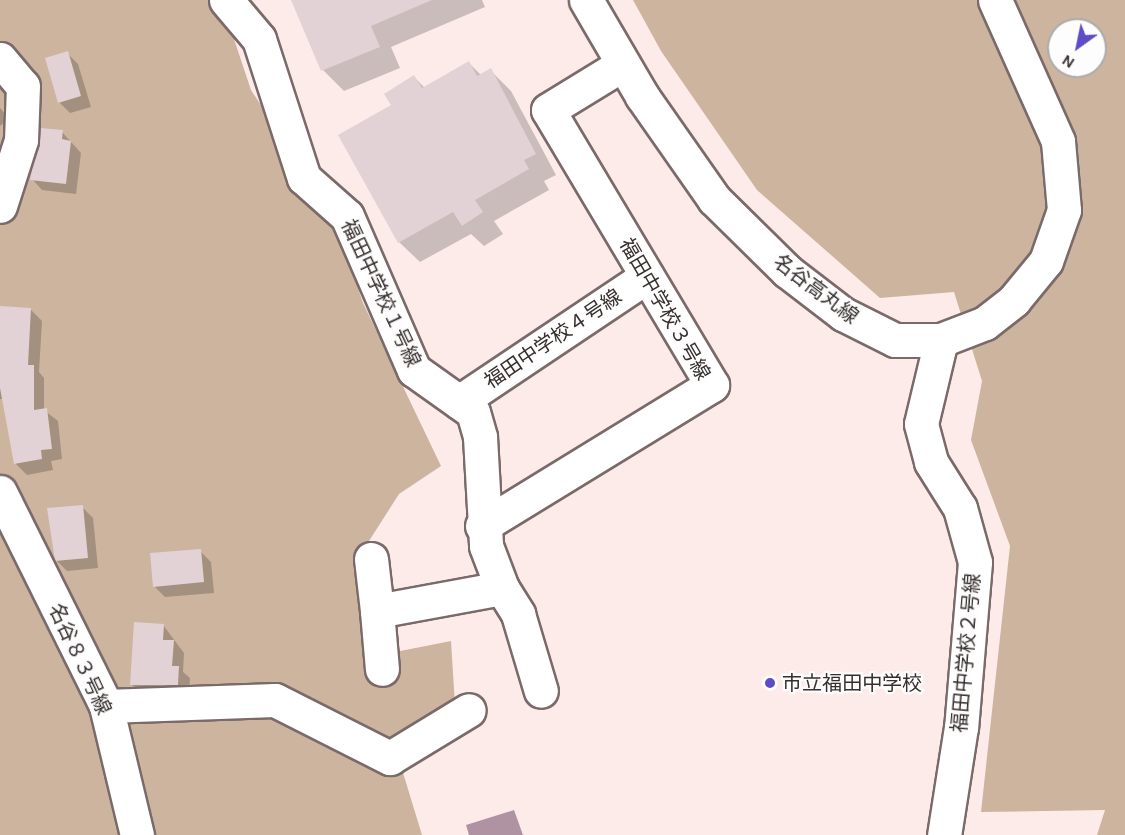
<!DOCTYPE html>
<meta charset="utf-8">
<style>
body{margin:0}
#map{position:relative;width:1125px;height:835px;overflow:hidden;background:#fdebea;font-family:Karla,"Noto Sans JP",sans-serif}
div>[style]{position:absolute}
.forest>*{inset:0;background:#ccb49f}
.water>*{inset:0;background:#af93a2}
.shadow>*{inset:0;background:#0003}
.building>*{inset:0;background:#e2d1d5}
.roads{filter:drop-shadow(2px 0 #7a6a69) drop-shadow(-2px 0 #7a6a69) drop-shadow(0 2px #7a6a69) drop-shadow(0 -2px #7a6a69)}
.minor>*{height:33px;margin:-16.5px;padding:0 16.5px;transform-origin:16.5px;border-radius:16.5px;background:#fff}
.dots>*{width:16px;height:16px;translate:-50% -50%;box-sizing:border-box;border:3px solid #fdfdfd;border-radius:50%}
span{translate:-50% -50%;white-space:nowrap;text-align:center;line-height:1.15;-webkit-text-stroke:4.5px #fdfdfd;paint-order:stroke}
.street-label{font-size:20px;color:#362f2e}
.poi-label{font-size:20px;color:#362f2e}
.left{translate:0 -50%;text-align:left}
.north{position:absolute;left:1047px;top:18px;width:60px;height:60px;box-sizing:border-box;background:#fdfdfd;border:2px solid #adabaa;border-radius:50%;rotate:213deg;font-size:16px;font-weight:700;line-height:24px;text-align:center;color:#362f2e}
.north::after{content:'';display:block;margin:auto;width:21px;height:27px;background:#5e4cc4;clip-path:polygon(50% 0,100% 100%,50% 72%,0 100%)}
</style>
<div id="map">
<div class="forest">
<i style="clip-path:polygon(0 0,221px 0,251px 90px,334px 217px,363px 303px,441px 466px,399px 494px,353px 566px,370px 657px,451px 641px,455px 705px,393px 740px,422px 835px,0 835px)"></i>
<i style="clip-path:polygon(evenodd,633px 0,1125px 0,1125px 835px,1097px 835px,1105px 810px,981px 812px,1010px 546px,971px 440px,982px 381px,954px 292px,880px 298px,757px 190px,661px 51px,633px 0,1059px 30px,1095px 30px,1095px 66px,1059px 66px,1059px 30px)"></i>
</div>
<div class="water">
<i style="clip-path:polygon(514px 810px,523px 835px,469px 835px,466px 825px)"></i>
</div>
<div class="shadow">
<i style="clip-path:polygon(293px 0,482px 0,485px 7px,391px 47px,400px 68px,344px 91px,323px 70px)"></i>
<i style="clip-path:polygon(67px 53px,78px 64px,91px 107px,70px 113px,59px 102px)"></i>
<i style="clip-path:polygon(469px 63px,481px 75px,490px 70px,511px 91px,556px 175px,544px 181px,549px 190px,494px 221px,503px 234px,484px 246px,471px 234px,420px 262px,399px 242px,393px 106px,414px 77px,425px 88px)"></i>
<i style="clip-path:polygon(0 108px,9px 118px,0 126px)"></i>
<i style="clip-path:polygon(62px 132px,81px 153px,76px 194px,42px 190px,32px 179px)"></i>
<i style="clip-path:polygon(0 308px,31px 310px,42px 321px,39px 372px,44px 378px,44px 410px,58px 421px,62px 459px,51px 461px,53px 470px,27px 475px,16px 464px,5px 399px,0 399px)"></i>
<i style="clip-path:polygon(82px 507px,93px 518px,98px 568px,67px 571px,56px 560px)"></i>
<i style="clip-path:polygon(200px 551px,211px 562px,214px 593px,165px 597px,154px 586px)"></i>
<i style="clip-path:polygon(163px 625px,184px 653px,183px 672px,190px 678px,189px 695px,142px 695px,131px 684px)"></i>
</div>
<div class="building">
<i style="clip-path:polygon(291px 0,432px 0,371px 26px,380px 47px,321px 71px)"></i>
<i style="clip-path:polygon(68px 51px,81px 96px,58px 103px,45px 58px)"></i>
<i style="clip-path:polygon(469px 61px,477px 76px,491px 68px,536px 154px,524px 160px,529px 169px,475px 200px,483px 212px,462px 226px,453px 212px,398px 243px,338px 135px,391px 105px,384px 94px,414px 75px,422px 88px)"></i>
<i style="clip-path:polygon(40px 128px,63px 130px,62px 139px,71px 141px,66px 184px,30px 180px)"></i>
<i style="clip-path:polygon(0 306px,31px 308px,28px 365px,34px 365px,34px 410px,47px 408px,52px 449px,41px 450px,42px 459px,14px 464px,0 388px)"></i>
<i style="clip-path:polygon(83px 505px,88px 558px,55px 561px,47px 508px)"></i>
<i style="clip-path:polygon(201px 549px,204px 582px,153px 587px,150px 553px)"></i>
<i style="clip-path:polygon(134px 622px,164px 624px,163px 640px,174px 640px,172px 666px,179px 666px,178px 685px,130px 685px)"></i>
</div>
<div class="roads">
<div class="minor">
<i style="left:226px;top:0;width:51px;rotate:49.8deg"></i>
<i style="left:259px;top:39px;width:146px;rotate:72.1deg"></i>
<i style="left:304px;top:178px;width:57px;rotate:41.5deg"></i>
<i style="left:347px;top:216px;width:168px;rotate:66.5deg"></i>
<i style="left:414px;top:370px;width:72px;rotate:35.4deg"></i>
<i style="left:473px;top:412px;width:26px;rotate:74deg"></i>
<i style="left:480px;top:437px;width:109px;rotate:86.8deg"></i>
<i style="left:486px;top:546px;width:45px;rotate:69.1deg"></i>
<i style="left:502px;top:588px;width:31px;rotate:58deg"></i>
<i style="left:518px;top:614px;width:80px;rotate:73.4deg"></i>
<i style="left:586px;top:0;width:111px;rotate:59.7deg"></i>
<i style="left:642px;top:96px;width:126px;rotate:55deg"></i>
<i style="left:714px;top:199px;width:103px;rotate:44.6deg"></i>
<i style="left:787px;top:271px;width:71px;rotate:37.5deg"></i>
<i style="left:843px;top:314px;width:58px;rotate:26.6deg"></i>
<i style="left:895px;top:340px;width:46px"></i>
<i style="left:941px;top:340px;width:47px;rotate:-21.1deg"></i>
<i style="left:985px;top:323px;width:37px;rotate:-38deg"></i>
<i style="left:1014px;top:300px;width:50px;rotate:-50.6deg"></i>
<i style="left:1046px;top:261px;width:54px;rotate:-70.6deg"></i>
<i style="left:1064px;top:210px;width:69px;rotate:-95deg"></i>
<i style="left:1058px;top:141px;width:154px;rotate:-114.1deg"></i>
<i style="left:0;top:59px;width:35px;rotate:50deg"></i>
<i style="left:23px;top:86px;width:54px;rotate:92.1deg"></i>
<i style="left:21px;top:140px;width:69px;rotate:107.7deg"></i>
<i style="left:941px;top:340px;width:86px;rotate:103.4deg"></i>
<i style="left:921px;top:424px;width:39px;rotate:75deg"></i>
<i style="left:931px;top:462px;width:54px;rotate:57.8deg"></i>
<i style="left:960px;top:508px;width:56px;rotate:74.5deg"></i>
<i style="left:975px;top:562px;width:166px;rotate:94.8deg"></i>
<i style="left:961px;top:727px;width:109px;rotate:98.9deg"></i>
<i style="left:459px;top:402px;width:226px;rotate:-33.8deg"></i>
<i style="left:0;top:492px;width:239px;rotate:63.6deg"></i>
<i style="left:106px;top:706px;width:133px;rotate:76.5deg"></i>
<i style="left:482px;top:526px;width:270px;rotate:-31.5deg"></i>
<i style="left:712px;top:385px;width:320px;rotate:-120.8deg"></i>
<i style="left:548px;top:110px;width:88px;rotate:-31.5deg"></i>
<i style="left:371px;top:559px;width:52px;rotate:83.4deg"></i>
<i style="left:377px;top:611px;width:127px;rotate:-10.4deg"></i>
<i style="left:377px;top:611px;width:58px;rotate:85.1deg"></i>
<i style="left:106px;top:706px;width:169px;rotate:-2deg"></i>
<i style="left:275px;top:700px;width:129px;rotate:26.8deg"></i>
<i style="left:390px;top:758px;width:92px;rotate:-31.3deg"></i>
</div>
</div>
<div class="dots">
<i style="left:770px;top:683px;background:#5e4cc4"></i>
</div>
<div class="street-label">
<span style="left:816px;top:289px;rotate:37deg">名谷高丸線</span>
<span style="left:381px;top:293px;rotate:65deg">福田中学校１号線</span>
<span style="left:665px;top:309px;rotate:60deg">福田中学校３号線</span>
<span style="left:553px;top:339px;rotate:-34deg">福田中学校４号線</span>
<span style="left:966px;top:653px;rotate:-85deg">福田中学校２号線</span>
<span style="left:80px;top:659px;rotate:65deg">名谷８３号線</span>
</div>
<div class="poi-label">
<span class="left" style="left:782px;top:683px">市立福田中学校</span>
</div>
<div class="north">N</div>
</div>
